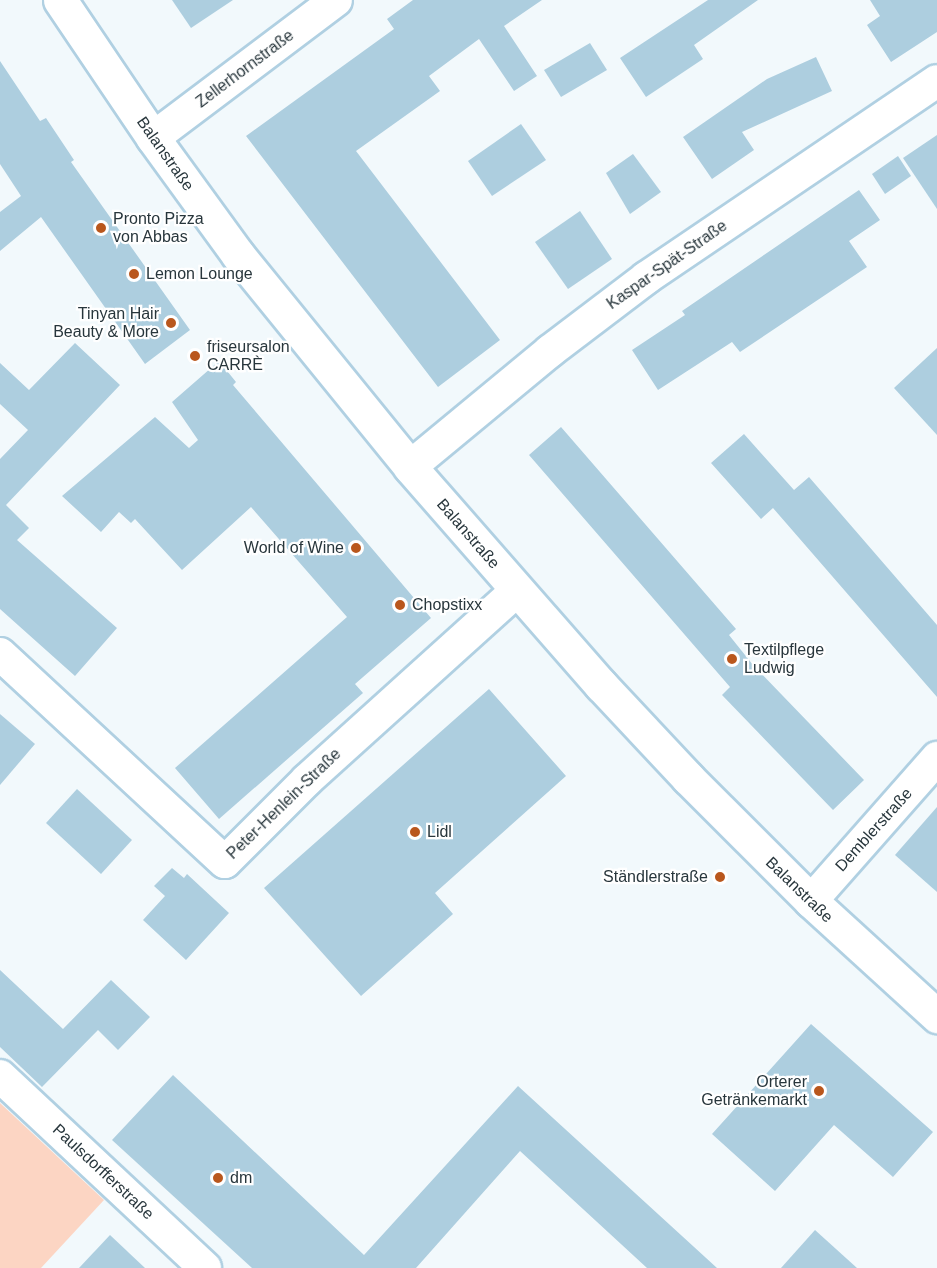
<!DOCTYPE html>
<meta charset="utf-8">
<style>
body{margin:0}
#map{position:relative;width:937px;height:1268px;overflow:hidden;background:#f2f9fc;font-family:Helvetica,sans-serif}
div>[style]{position:absolute}
.green>*{inset:0;background:#fcd5c3}
.building>*{inset:0;background:#adcedf}
.roads{filter:drop-shadow(2px 0 #b0d0e2) drop-shadow(-2px 0 #b0d0e2) drop-shadow(0 2px #b0d0e2) drop-shadow(0 -2px #b0d0e2)}
.minor>*{height:32px;margin:-16px;padding:0 16px;transform-origin:16px;border-radius:16px;background:#fff}
.tertiary>*{height:33px;margin:-16.5px;padding:0 16.5px;transform-origin:16.5px;border-radius:16.5px;background:#fff}
.dots>*{width:16px;height:16px;translate:-50% -50%;box-sizing:border-box;border:3px solid #fff;border-radius:50%}
span{translate:-50% -50%;white-space:nowrap;text-align:center;line-height:1.15;-webkit-text-stroke:4.5px #fff;paint-order:stroke}
.street-label{font-size:16px;color:#28363c}
.poi-label{font-size:16px;color:#28363c}
.left{translate:0 -50%;text-align:left}
.right{translate:-100% -50%;text-align:right}
</style>
<div id="map">
<div class="green">
<i style="clip-path:polygon(0 1103px,104px 1200px,41px 1268px,0 1268px)"></i>
</div>
<div class="building">
<i style="clip-path:polygon(172px 0,233px 0,191px 28px)"></i>
<i style="clip-path:polygon(413px 0,542px 0,504px 26px,537px 76px,514px 91px,479px 39px,429px 76px,440px 91px,356px 151px,500px 340px,438px 387px,246px 136px,394px 29px,387px 19px)"></i>
<i style="clip-path:polygon(708px 0,758px 0,694px 45px,703px 59px,646px 97px,620px 58px)"></i>
<i style="clip-path:polygon(870px 0,937px 0,937px 32px,891px 62px,867px 25px,880px 16px)"></i>
<i style="clip-path:polygon(590px 43px,607px 70px,561px 97px,544px 70px)"></i>
<i style="clip-path:polygon(816px 57px,832px 91px,742px 132px,754px 150px,712px 179px,683px 137px,767px 79px)"></i>
<i style="clip-path:polygon(0 61px,40px 121px,46px 118px,74px 160px,71px 162px,190px 330px,145px 364px,41px 217px,0 251px,0 212px,21px 196px,0 164px)"></i>
<i style="clip-path:polygon(521px 124px,546px 160px,492px 196px,468px 161px)"></i>
<i style="clip-path:polygon(937px 135px,937px 209px,903px 158px)"></i>
<i style="clip-path:polygon(633px 154px,661px 192px,630px 214px,606px 173px)"></i>
<i style="clip-path:polygon(898px 156px,911px 176px,885px 194px,872px 174px)"></i>
<i style="clip-path:polygon(859px 190px,880px 220px,849px 241px,867px 267px,740px 352px,732px 342px,658px 390px,632px 350px,685px 315px,682px 311px)"></i>
<i style="clip-path:polygon(580px 211px,612px 259px,568px 289px,535px 242px)"></i>
<i style="clip-path:polygon(75px 343px,120px 385px,6px 505px,29px 528px,17px 540px,117px 628px,75px 676px,0 609px,0 459px,28px 430px,0 404px,0 363px,29px 390px)"></i>
<i style="clip-path:polygon(937px 348px,937px 435px,894px 388px)"></i>
<i style="clip-path:polygon(219px 361px,236px 382px,233px 385px,431px 618px,355px 684px,363px 693px,219px 819px,175px 768px,347px 617px,251px 507px,182px 570px,135px 519px,131px 523px,119px 512px,101px 532px,62px 496px,155px 417px,189px 448px,198px 440px,172px 402px)"></i>
<i style="clip-path:polygon(561px 427px,736px 629px,729px 635px,753px 665px,864px 780px,833px 810px,722px 695px,730px 687px,529px 455px)"></i>
<i style="clip-path:polygon(744px 434px,794px 490px,809px 477px,937px 625px,937px 697px,773px 508px,761px 519px,711px 463px)"></i>
<i style="clip-path:polygon(489px 689px,566px 776px,435px 893px,453px 914px,361px 996px,264px 888px)"></i>
<i style="clip-path:polygon(0 714px,35px 744px,0 785px)"></i>
<i style="clip-path:polygon(77px 789px,132px 840px,101px 874px,46px 823px)"></i>
<i style="clip-path:polygon(937px 807px,937px 892px,895px 855px)"></i>
<i style="clip-path:polygon(172px 868px,184px 878px,187px 874px,229px 913px,186px 960px,143px 920px,165px 896px,154px 886px)"></i>
<i style="clip-path:polygon(0 970px,63px 1029px,111px 980px,150px 1017px,118px 1050px,98px 1030px,42px 1087px,0 1047px)"></i>
<i style="clip-path:polygon(811px 1024px,933px 1132px,893px 1177px,834px 1125px,775px 1191px,712px 1134px)"></i>
<i style="clip-path:polygon(173px 1075px,364px 1255px,518px 1086px,717px 1268px,647px 1268px,520px 1151px,416px 1268px,252px 1268px,112px 1140px)"></i>
<i style="clip-path:polygon(815px 1230px,857px 1268px,781px 1268px)"></i>
<i style="clip-path:polygon(110px 1235px,145px 1268px,79px 1268px)"></i>
</div>
<div class="roads">
<div class="minor">
<i style="left:153px;top:138px;width:229px;rotate:-37deg"></i>
<i style="left:410px;top:467px;width:182px;rotate:-39.6deg"></i>
<i style="left:550px;top:351px;width:121px;rotate:-37.2deg"></i>
<i style="left:646px;top:278px;width:351px;rotate:-34.1deg"></i>
<i style="left:0;top:654px;width:306px;rotate:42.8deg"></i>
<i style="left:225px;top:862px;width:116px;rotate:-45deg"></i>
<i style="left:307px;top:780px;width:283px;rotate:-42.1deg"></i>
<i style="left:811px;top:901px;width:191px;rotate:-48.6deg"></i>
<i style="left:0;top:1076px;width:281px;rotate:43.1deg"></i>
</div>
<div class="tertiary">
<i style="left:60px;top:0;width:166px;rotate:56deg"></i>
<i style="left:153px;top:138px;width:145px;rotate:54deg"></i>
<i style="left:238px;top:255px;width:273px;rotate:50.9deg"></i>
<i style="left:410px;top:467px;width:290px;rotate:48.8deg"></i>
<i style="left:601px;top:685px;width:127px;rotate:46.9deg"></i>
<i style="left:688px;top:778px;width:174px;rotate:45deg"></i>
<i style="left:811px;top:901px;width:171px;rotate:42.4deg"></i>
</div>
</div>
<div class="dots">
<i style="left:101px;top:228px;background:#b9571d"></i>
<i style="left:134px;top:274px;background:#b9571d"></i>
<i style="left:171px;top:323px;background:#b9571d"></i>
<i style="left:195px;top:356px;background:#b9571d"></i>
<i style="left:356px;top:548px;background:#b9571d"></i>
<i style="left:400px;top:605px;background:#b9571d"></i>
<i style="left:732px;top:659px;background:#b9571d"></i>
<i style="left:415px;top:832px;background:#b9571d"></i>
<i style="left:720px;top:877px;background:#b9571d"></i>
<i style="left:819px;top:1091px;background:#b9571d"></i>
<i style="left:218px;top:1178px;background:#b9571d"></i>
</div>
<div class="street-label">
<span style="left:245px;top:69px;rotate:-37deg">Zellerhornstraße</span>
<span style="left:165px;top:154px;rotate:55deg">Balanstraße</span>
<span style="left:667px;top:265px;rotate:-35deg">Kaspar-Spät-Straße</span>
<span style="left:468px;top:534px;rotate:49deg">Balanstraße</span>
<span style="left:284px;top:804px;rotate:-44deg">Peter-Henlein-Straße</span>
<span style="left:874px;top:830px;rotate:-48deg">Demblerstraße</span>
<span style="left:799px;top:890px;rotate:44deg">Balanstraße</span>
<span style="left:103px;top:1172px;rotate:43deg">Paulsdorfferstraße</span>
</div>
<div class="poi-label">
<span class="left" style="left:113px;top:228px">Pronto Pizza<br>von Abbas</span>
<span class="left" style="left:146px;top:274px">Lemon Lounge</span>
<span class="right" style="left:159px;top:323px">Tinyan Hair<br>Beauty &amp; More</span>
<span class="left" style="left:207px;top:356px">friseursalon<br>CARRÈ</span>
<span class="right" style="left:344px;top:548px">World of Wine</span>
<span class="left" style="left:412px;top:605px">Chopstixx</span>
<span class="left" style="left:744px;top:659px">Textilpflege<br>Ludwig</span>
<span class="left" style="left:427px;top:832px">Lidl</span>
<span class="right" style="left:708px;top:877px">Ständlerstraße</span>
<span class="right" style="left:807px;top:1091px">Orterer<br>Getränkemarkt</span>
<span class="left" style="left:230px;top:1178px">dm</span>
</div>
</div>
